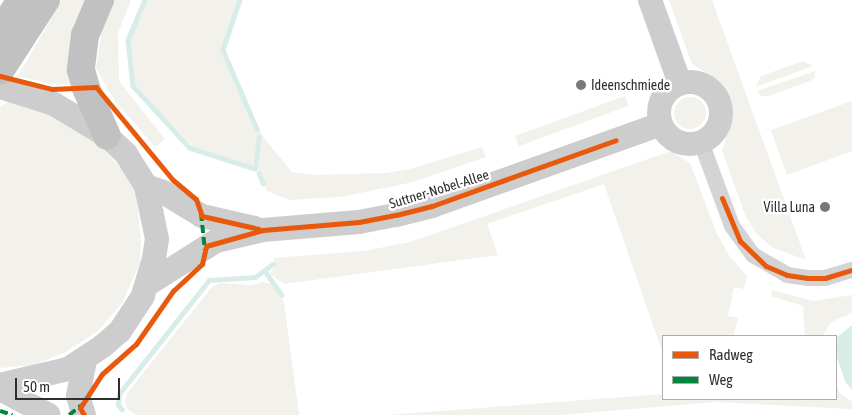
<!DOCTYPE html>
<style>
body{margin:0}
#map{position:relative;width:852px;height:415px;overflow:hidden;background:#fff;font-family:"Asap Condensed",sans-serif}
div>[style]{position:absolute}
.green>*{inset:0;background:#f2f1eb}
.round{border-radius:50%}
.water>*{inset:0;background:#d8ece8}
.stream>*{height:4.5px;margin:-2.25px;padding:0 2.25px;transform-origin:2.25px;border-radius:2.25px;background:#d8ece8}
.street>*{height:16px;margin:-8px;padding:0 8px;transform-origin:8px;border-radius:8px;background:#d4d4d4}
.secondary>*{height:24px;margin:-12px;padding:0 12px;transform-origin:12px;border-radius:12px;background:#cdcdcd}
.secondary>.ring{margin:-12px;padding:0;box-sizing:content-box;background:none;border:24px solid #cdcdcd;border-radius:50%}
.highway>*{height:28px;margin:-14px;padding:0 14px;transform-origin:14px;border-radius:14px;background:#c1c1c1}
.quiet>*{height:4px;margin-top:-2px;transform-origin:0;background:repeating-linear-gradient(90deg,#00873e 0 8px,transparent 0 12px)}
.cycleway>*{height:5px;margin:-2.5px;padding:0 2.5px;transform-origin:2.5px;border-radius:2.5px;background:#e8590c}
.dots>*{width:14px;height:14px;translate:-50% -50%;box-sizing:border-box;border:2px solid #fff;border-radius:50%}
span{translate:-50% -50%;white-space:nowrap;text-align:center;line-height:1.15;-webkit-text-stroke:5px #fff;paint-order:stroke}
.poi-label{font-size:14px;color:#2f2f2f}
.left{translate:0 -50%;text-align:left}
.right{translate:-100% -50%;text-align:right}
.street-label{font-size:14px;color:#2f2f2f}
.legend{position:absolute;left:662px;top:335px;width:175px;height:65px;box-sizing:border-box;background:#fff;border:1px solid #acacac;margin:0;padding:6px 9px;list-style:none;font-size:15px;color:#2f2f2f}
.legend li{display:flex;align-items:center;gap:10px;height:25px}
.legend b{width:25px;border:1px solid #acacac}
.scale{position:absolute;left:15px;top:378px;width:105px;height:22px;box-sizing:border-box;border:2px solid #2f2f2f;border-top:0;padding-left:6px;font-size:15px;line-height:18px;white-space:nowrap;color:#2f2f2f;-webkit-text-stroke:4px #fff;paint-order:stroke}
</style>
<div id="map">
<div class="green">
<i style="clip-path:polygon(62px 0,90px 0,78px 85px,51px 84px,18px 76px)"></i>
<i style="clip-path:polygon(114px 0,131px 0,118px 33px,119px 81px,165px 139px,155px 147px,115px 101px,96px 68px,103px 22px)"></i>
<i style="clip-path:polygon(144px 0,241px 0,222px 47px,263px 137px,292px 172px,316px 175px,386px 173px,410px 169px,482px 147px,486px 157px,413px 182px,341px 197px,290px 200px,267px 191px,257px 167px,258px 135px,253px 167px,194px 148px,135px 86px,128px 48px)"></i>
<i style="clip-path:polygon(669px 0,712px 0,806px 260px,771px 247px,755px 232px,745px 215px,722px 150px,732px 120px,731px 100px,720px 82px,692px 64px)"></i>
<i style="clip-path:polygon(803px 61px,813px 66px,756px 87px,761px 76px)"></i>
<i style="clip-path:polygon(815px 71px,815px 77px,810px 81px,769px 96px,761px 96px,757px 91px)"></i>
<i style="clip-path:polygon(625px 96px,628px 106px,519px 146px,515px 136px)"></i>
<i class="round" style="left:674px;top:97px;width:32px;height:32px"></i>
<i style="clip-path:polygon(9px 101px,40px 109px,95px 141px,121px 168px,136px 193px,141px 242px,140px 263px,122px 303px,98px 331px,64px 353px,33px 365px,0 368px,0 107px)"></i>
<i style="clip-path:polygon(852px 101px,852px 151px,787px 175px,771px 130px)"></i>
<i style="clip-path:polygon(671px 151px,690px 163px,717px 234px,730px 257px,747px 276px,744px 289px,734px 287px,728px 316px,738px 318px,734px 336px,663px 336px,662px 351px,604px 184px,487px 224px,498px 255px,284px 284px,270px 274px,275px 265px,273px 258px,364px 251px,410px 242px)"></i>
<i style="clip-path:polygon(262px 282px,273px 284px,284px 302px,299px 415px,136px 415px,128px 410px,125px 401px,128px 392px,212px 287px,220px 283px,253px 285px)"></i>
<i style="clip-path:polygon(772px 290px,813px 301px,852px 295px,852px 313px,831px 322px,823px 336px,805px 336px,803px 306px,771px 296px)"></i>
<i style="clip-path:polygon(836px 384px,840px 393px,852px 402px,852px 409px,715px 402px,561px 415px,388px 415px,663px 394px,663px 399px,836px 399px)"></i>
</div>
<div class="water">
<i style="clip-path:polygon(852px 325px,852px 390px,845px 381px,836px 355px,836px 338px)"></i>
</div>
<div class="stream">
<i style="left:145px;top:0;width:43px;rotate:113deg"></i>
<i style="left:128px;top:40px;width:46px;rotate:83.8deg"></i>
<i style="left:133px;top:86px;width:84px;rotate:47.4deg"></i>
<i style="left:190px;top:148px;width:66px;rotate:17.6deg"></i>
<i style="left:240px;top:0;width:53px;rotate:108.8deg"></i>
<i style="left:223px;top:50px;width:86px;rotate:66.7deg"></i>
<i style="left:255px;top:169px;width:32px;rotate:-83deg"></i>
<i style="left:259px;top:173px;width:11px;rotate:68deg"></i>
<i style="left:265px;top:271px;width:29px;rotate:55deg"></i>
<i style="left:122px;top:410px;width:6px;rotate:-129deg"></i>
<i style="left:118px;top:405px;width:11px;rotate:-85deg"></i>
<i style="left:119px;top:394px;width:145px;rotate:-51.7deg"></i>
<i style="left:209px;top:280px;width:46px;rotate:-3.7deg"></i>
<i style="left:255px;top:277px;width:22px;rotate:-36deg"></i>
</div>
<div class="street">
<i style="left:701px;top:142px;width:90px;rotate:69.7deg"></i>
<i style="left:732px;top:226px;width:36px;rotate:54deg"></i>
<i style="left:753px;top:255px;width:39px;rotate:30deg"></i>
<i style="left:787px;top:275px;width:21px;rotate:8deg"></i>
<i style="left:808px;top:278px;width:17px"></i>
<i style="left:825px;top:278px;width:28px;rotate:-17deg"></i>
</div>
<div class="secondary">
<i style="left:650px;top:0;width:89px;rotate:70.3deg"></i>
<i class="ring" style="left:659px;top:82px;width:38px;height:38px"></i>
<i style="left:0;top:87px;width:57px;rotate:17.5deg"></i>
<i style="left:54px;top:104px;width:62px;rotate:31.1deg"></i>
<i style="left:107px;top:136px;width:26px;rotate:43deg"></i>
<i style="left:126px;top:154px;width:38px;rotate:58deg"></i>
<i style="left:146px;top:186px;width:54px;rotate:78.3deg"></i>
<i style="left:157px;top:239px;width:20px;rotate:99deg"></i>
<i style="left:154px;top:259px;width:39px;rotate:107deg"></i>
<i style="left:143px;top:296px;width:42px;rotate:123.3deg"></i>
<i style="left:120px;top:331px;width:23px;rotate:139deg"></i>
<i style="left:103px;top:346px;width:42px;rotate:146.7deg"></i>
<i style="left:68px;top:369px;width:70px;rotate:166.8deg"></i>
<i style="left:146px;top:186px;width:18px;rotate:19deg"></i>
<i style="left:163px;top:192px;width:46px;rotate:31.6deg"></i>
<i style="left:202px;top:216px;width:54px;rotate:12.8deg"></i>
<i style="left:148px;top:284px;width:80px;rotate:-32.3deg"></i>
<i style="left:216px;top:241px;width:48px;rotate:-13.2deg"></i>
<i style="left:263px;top:230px;width:96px;rotate:-4.8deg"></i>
<i style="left:359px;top:222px;width:38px;rotate:-11deg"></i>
<i style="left:396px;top:215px;width:37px;rotate:-14deg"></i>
<i style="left:432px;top:206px;width:243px;rotate:-19.7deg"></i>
<i style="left:0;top:389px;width:55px;rotate:28deg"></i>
<i style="left:84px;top:415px;width:20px;rotate:-108deg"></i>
<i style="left:78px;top:396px;width:38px;rotate:-79deg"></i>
</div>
<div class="highway">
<i style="left:100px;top:0;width:38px;rotate:113deg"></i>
<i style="left:85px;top:35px;width:35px;rotate:97deg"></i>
<i style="left:81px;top:70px;width:19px;rotate:74deg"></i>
<i style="left:86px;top:88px;width:52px;rotate:66.4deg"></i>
<i style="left:0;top:33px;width:39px;rotate:-58deg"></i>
<i style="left:0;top:71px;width:85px;rotate:-57.1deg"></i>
</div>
<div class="quiet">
<i style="left:201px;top:213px;width:37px;rotate:84deg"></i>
<i style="left:0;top:411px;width:13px;rotate:18deg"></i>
<i style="left:69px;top:415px;width:16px;rotate:-38deg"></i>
</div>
<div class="cycleway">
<i style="left:0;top:76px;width:54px;rotate:14deg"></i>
<i style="left:52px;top:89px;width:44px;rotate:-2.6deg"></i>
<i style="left:96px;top:87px;width:121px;rotate:50.4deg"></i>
<i style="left:173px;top:180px;width:30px;rotate:40deg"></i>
<i style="left:196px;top:199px;width:18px;rotate:71deg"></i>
<i style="left:202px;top:216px;width:58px;rotate:12.8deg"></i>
<i style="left:722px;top:198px;width:47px;rotate:67.3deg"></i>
<i style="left:740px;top:241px;width:36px;rotate:44deg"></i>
<i style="left:766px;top:266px;width:23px;rotate:23deg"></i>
<i style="left:787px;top:275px;width:21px;rotate:8deg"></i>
<i style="left:808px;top:278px;width:17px"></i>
<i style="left:825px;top:278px;width:28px;rotate:-17deg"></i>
<i style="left:84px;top:415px;width:8px;rotate:-120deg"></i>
<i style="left:80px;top:408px;width:40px;rotate:-57.1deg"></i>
<i style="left:102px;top:374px;width:45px;rotate:-41.4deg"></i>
<i style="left:136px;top:344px;width:65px;rotate:-55.1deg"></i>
<i style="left:173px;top:291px;width:40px;rotate:-43deg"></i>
<i style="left:202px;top:264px;width:18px;rotate:-77deg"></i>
<i style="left:206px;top:246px;width:59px;rotate:-15.7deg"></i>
<i style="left:263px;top:230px;width:96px;rotate:-4.8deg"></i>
<i style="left:359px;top:222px;width:38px;rotate:-11deg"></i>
<i style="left:396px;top:215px;width:37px;rotate:-14deg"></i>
<i style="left:432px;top:206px;width:195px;rotate:-19.7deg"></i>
</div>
<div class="dots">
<i style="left:581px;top:85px;background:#787878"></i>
<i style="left:825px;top:207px;background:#787878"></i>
</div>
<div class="poi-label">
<span class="left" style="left:591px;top:85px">Ideenschmiede</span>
<span class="right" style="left:815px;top:207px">Villa Luna</span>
</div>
<div class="street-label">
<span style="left:439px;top:189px;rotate:-17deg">Suttner-Nobel-Allee</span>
</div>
<ul class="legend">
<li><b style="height:6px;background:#e8590c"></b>Radweg</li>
<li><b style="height:6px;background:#00873e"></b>Weg</li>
</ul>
<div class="scale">50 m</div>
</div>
